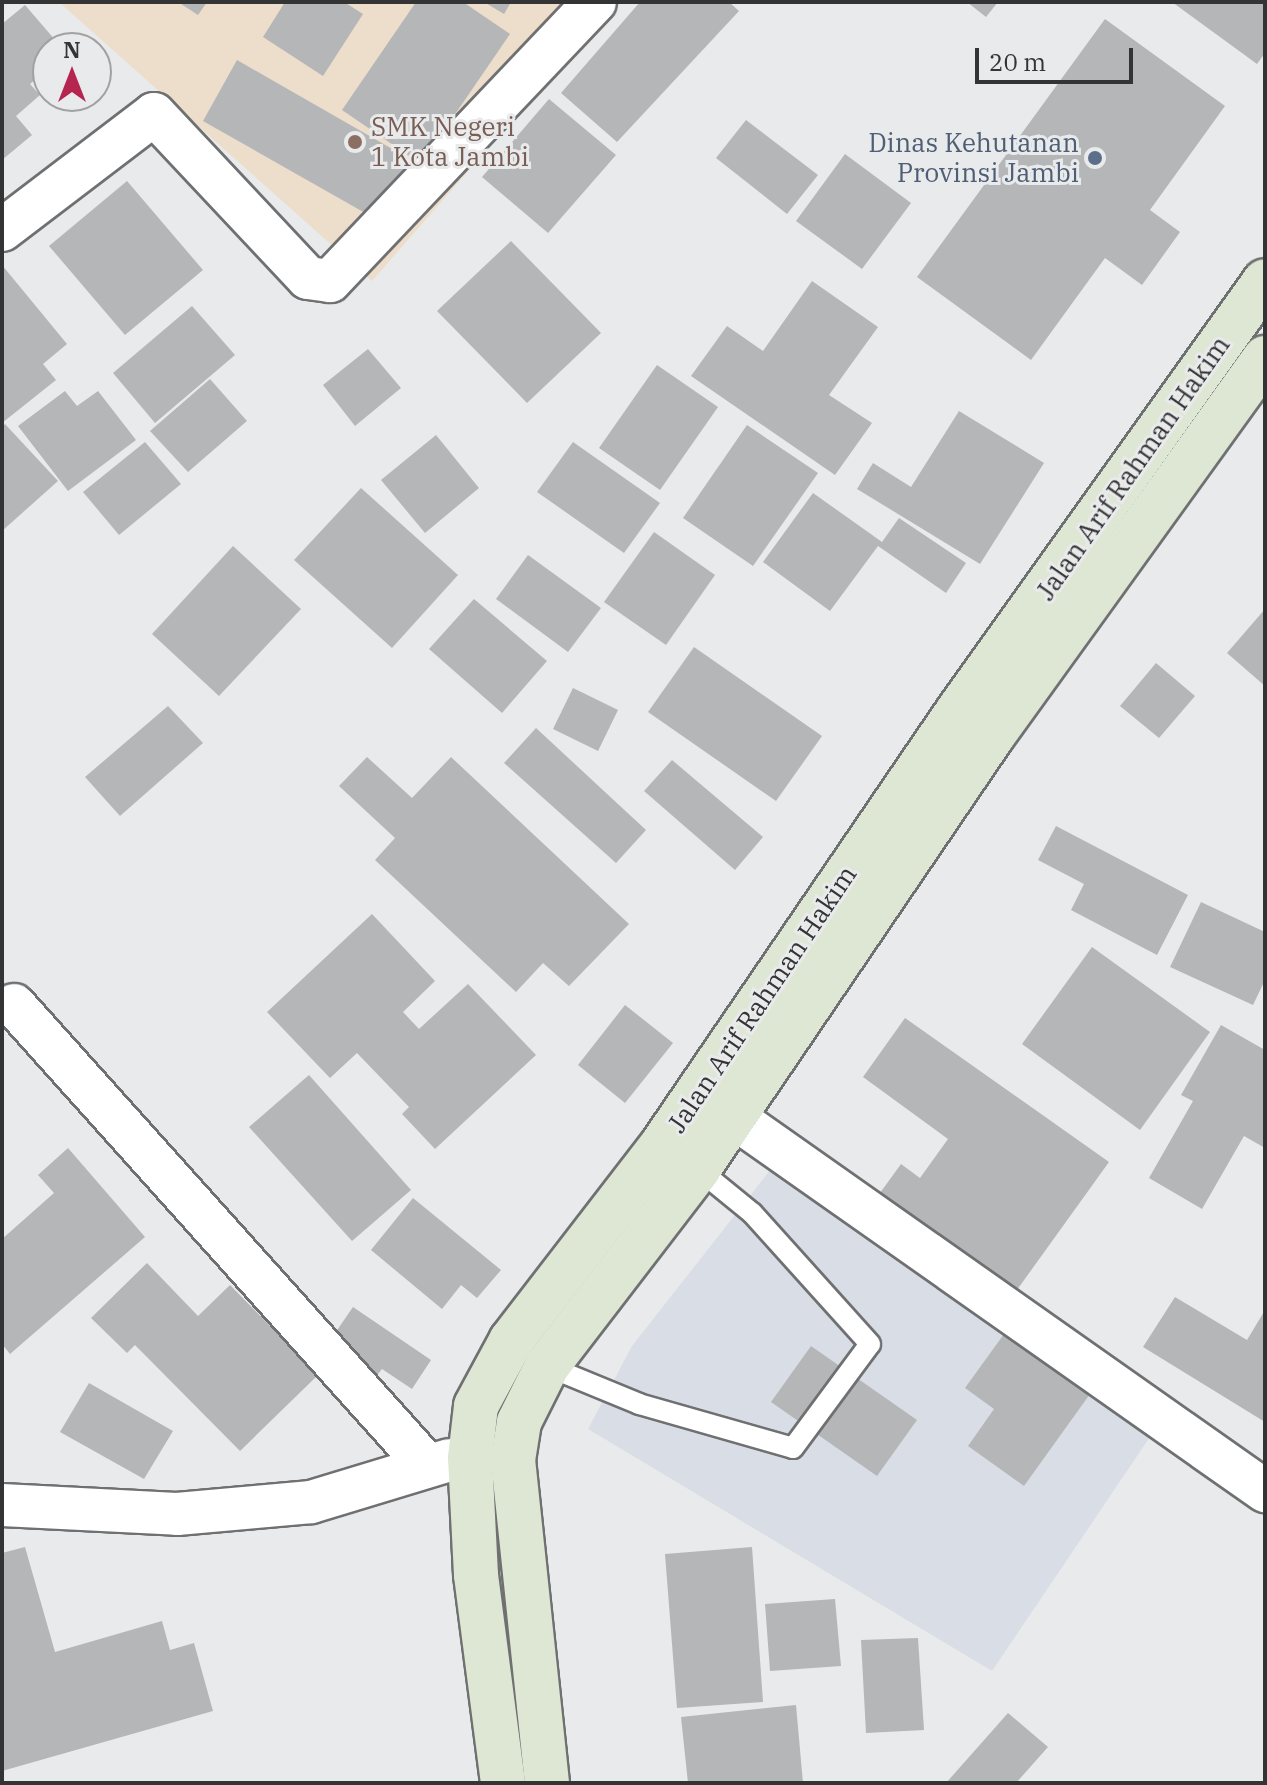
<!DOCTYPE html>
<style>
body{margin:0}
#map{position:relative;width:1267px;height:1785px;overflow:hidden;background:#e9eaeb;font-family:"IBM Plex Serif",serif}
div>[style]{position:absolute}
.built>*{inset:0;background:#d9dee6}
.education>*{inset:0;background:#edddcb}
.building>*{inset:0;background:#b5b6b8}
.roads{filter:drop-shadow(2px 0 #6f7071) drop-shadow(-2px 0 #6f7071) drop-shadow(0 2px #6f7071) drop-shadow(0 -2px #6f7071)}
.service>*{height:20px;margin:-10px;padding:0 10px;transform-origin:10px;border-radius:10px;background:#fff}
.minor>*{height:42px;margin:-21px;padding:0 21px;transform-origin:21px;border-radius:21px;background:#fff}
.secondary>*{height:44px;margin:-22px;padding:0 22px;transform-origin:22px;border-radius:22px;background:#dee6d4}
.dots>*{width:22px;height:22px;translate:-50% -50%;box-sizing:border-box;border:4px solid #e9eaeb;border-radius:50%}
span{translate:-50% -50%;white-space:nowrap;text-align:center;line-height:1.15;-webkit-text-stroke:6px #e9eaeb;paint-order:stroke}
.education-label{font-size:26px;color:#785e54}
.left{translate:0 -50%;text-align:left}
.service-label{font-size:26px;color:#4e5e75}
.right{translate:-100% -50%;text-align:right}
.street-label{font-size:26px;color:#343435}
.frame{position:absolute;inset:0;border:4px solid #343435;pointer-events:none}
.north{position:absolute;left:32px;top:32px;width:80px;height:80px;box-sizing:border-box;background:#e9eaeb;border:2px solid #a1a1a2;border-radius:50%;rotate:0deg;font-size:22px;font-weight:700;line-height:32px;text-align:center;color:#343435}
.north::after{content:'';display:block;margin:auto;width:28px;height:36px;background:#b52550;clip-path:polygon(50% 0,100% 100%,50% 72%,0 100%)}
.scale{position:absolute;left:975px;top:48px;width:158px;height:36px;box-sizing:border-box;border:4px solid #343435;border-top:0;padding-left:10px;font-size:24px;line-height:28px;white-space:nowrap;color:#343435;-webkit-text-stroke:6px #e9eaeb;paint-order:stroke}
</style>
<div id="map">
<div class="built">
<i style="clip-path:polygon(771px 1169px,1158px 1425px,992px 1671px,588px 1429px,632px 1346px)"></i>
</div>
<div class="education">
<i style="clip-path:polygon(59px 2px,616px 2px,372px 281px)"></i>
</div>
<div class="building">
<i style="clip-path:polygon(178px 2px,207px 2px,198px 15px)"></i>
<i style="clip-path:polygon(285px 2px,344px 2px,363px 14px,323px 76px,263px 37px)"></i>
<i style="clip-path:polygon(416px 2px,463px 2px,510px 34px,421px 164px,342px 110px)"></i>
<i style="clip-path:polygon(484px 2px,511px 2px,504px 14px)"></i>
<i style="clip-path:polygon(640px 2px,729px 2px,739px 11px,617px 142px,561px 93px)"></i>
<i style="clip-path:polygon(967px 2px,998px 2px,986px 17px)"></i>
<i style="clip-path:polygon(1172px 2px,1265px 2px,1265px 53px,1257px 64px)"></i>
<i style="clip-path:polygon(25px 5px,62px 48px,48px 48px,48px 69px,30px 84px,40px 95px,16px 116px,32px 135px,2px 160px,2px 24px)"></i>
<i style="clip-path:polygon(1105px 19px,1225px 106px,1150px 210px,1180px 232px,1142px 285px,1105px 258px,1031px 360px,917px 277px)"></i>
<i style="clip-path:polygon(237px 60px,415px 162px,381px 222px,203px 121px)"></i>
<i style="clip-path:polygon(549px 99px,616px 155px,548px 233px,482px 177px)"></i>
<i style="clip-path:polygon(746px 120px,818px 175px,787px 214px,716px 158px)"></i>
<i style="clip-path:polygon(845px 154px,911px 203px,862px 269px,796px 221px)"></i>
<i style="clip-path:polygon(127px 181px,203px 270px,125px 335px,49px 246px)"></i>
<i style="clip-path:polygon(511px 241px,601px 333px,527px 403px,437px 311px)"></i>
<i style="clip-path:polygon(2px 265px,67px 344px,43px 364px,56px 380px,2px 423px)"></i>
<i style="clip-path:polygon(812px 281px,878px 327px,829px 395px,872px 423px,835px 475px,691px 376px,727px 326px,763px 351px)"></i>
<i style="clip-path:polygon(192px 306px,235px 355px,155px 423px,113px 373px)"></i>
<i style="clip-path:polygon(368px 349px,401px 388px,355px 426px,323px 385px)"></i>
<i style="clip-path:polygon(657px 365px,718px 407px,660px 490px,599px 448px)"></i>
<i style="clip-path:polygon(210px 379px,247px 421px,188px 472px,150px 431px)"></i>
<i style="clip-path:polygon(65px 391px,77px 406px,98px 391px,136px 440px,68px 491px,18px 426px)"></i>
<i style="clip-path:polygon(959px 411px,1044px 463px,980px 564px,857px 489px,873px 463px,911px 487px)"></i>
<i style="clip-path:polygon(5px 424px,58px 481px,2px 531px,2px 427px)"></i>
<i style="clip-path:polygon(747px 425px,818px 473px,753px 566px,683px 518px)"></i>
<i style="clip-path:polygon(436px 435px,479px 488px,425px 533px,381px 480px)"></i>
<i style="clip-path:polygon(145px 442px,181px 484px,119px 535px,83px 492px)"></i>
<i style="clip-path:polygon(573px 442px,660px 503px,624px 553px,537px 492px)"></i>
<i style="clip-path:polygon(361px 488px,458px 575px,392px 648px,294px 560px)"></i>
<i style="clip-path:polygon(813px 493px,882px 542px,899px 518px,966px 563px,946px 593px,878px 546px,830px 611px,763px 562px)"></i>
<i style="clip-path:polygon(654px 532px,715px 575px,666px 645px,604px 602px)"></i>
<i style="clip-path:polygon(233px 546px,301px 609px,219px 696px,152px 634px)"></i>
<i style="clip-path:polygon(528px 555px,601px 608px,568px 652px,496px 599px)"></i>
<i style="clip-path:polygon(474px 599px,547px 661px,502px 713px,429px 649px)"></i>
<i style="clip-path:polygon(1265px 609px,1265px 686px,1227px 653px)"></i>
<i style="clip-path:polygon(694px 647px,822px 736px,776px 801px,648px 712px)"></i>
<i style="clip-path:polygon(1156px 663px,1195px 696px,1159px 738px,1120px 706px)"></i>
<i style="clip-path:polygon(573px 688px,618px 710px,598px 751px,553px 729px)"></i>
<i style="clip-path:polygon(168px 706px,203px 743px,120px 816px,85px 777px)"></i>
<i style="clip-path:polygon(536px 728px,646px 830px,616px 863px,504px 763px)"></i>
<i style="clip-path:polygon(367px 757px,412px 798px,451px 757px,629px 924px,569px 986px,543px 963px,516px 992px,375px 860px,395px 838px,339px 786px)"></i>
<i style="clip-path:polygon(672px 760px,763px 837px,735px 870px,644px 791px)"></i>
<i style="clip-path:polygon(1056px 826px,1188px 895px,1157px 955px,1071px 910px,1084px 884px,1038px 860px)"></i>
<i style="clip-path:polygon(1201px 902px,1265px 932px,1265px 980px,1253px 1005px,1170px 967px)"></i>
<i style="clip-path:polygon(372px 914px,435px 981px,403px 1012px,419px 1029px,468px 984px,536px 1055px,435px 1149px,402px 1114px,409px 1107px,357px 1053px,330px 1078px,267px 1012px)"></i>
<i style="clip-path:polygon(1092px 947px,1210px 1032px,1140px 1130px,1022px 1044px)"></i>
<i style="clip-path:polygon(625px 1005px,673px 1043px,625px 1103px,578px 1065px)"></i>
<i style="clip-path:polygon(905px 1018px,1109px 1162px,1009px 1301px,872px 1204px,901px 1164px,920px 1178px,948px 1139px,863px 1077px)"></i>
<i style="clip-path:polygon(1221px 1025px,1265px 1050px,1265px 1148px,1244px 1136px,1202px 1209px,1149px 1178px,1193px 1101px,1181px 1095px)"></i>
<i style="clip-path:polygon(309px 1075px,411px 1190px,352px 1241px,249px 1127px)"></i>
<i style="clip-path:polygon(68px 1148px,145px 1237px,10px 1354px,2px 1344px,2px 1239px,54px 1193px,38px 1175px)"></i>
<i style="clip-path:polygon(413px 1198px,501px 1270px,477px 1298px,461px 1285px,442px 1309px,371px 1250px)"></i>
<i style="clip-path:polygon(147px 1263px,198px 1316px,230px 1285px,318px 1375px,240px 1451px,135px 1345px,127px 1353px,91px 1318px)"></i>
<i style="clip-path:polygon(1175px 1297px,1247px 1340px,1265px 1310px,1265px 1422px,1143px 1347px)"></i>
<i style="clip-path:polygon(353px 1307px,431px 1360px,412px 1389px,382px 1369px,370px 1384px,322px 1352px)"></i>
<i style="clip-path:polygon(1004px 1334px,1090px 1394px,1024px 1486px,968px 1446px,994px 1409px,965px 1388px)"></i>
<i style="clip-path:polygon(811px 1346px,917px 1420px,877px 1476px,771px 1402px)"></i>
<i style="clip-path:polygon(89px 1383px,173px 1431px,144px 1479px,60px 1432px)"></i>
<i style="clip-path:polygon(25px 1547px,55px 1652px,162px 1621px,170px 1650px,194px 1643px,213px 1711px,2px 1771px,2px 1553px)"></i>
<i style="clip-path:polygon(752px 1547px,763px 1702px,677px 1708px,665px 1554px)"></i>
<i style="clip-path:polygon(835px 1599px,841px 1666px,770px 1671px,765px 1604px)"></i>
<i style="clip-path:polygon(918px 1638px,924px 1730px,866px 1733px,861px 1640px)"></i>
<i style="clip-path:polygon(796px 1705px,803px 1783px,688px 1783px,681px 1717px)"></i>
<i style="clip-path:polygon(1008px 1713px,1048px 1747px,1016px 1783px,946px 1783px)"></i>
</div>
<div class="roads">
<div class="service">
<i style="left:547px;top:1366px;width:100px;rotate:22.4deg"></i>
<i style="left:639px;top:1404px;width:160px;rotate:15.9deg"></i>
<i style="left:793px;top:1448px;width:129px;rotate:-53.5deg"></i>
<i style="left:870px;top:1344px;width:176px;rotate:-132deg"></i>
<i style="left:752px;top:1213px;width:70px;rotate:-140.8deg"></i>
</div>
<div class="minor">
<i style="left:2px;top:230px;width:191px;rotate:-37.3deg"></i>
<i style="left:154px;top:114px;width:225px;rotate:46.8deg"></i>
<i style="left:308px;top:278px;width:22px;rotate:8deg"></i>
<i style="left:330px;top:281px;width:385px;rotate:-46.5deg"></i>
<i style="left:14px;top:1005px;width:614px;rotate:48.1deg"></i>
<i style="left:732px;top:1116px;width:652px;rotate:35.13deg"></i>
<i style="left:2px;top:1505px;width:175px;rotate:2.9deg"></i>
<i style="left:177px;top:1514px;width:135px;rotate:-5.1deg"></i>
<i style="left:311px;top:1502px;width:144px;rotate:-16.9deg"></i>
</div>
<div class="secondary">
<i style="left:503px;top:1783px;width:210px;rotate:-97.4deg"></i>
<i style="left:476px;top:1575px;width:117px;rotate:-92.9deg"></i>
<i style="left:470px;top:1458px;width:52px;rotate:-83.4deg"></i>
<i style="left:476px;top:1406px;width:74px;rotate:-61.7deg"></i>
<i style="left:511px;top:1341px;width:247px;rotate:-52.4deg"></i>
<i style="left:662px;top:1145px;width:525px;rotate:-55.7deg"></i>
<i style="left:958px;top:711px;width:528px;rotate:-54.47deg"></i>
<i style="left:547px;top:1783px;width:325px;rotate:-96deg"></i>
<i style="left:513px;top:1460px;width:38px;rotate:-81deg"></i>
<i style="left:519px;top:1422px;width:63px;rotate:-63.4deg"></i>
<i style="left:547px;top:1366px;width:248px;rotate:-52.5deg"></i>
<i style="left:698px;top:1169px;width:525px;rotate:-55.8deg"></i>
<i style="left:993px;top:735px;width:465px;rotate:-54.2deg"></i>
</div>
</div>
<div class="dots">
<i style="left:355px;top:142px;background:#8d6e63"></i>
<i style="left:1095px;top:158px;background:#5c6f8a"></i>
</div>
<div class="education-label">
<span class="left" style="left:371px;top:142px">SMK Negeri<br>1 Kota Jambi</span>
</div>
<div class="service-label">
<span class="right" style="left:1079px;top:158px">Dinas Kehutanan<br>Provinsi Jambi</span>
</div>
<div class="street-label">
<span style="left:1133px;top:468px;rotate:-55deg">Jalan Arif Rahman Hakim</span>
<span style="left:762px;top:999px;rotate:-56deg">Jalan Arif Rahman Hakim</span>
</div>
<div class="frame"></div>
<div class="north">N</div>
<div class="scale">20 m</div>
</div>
